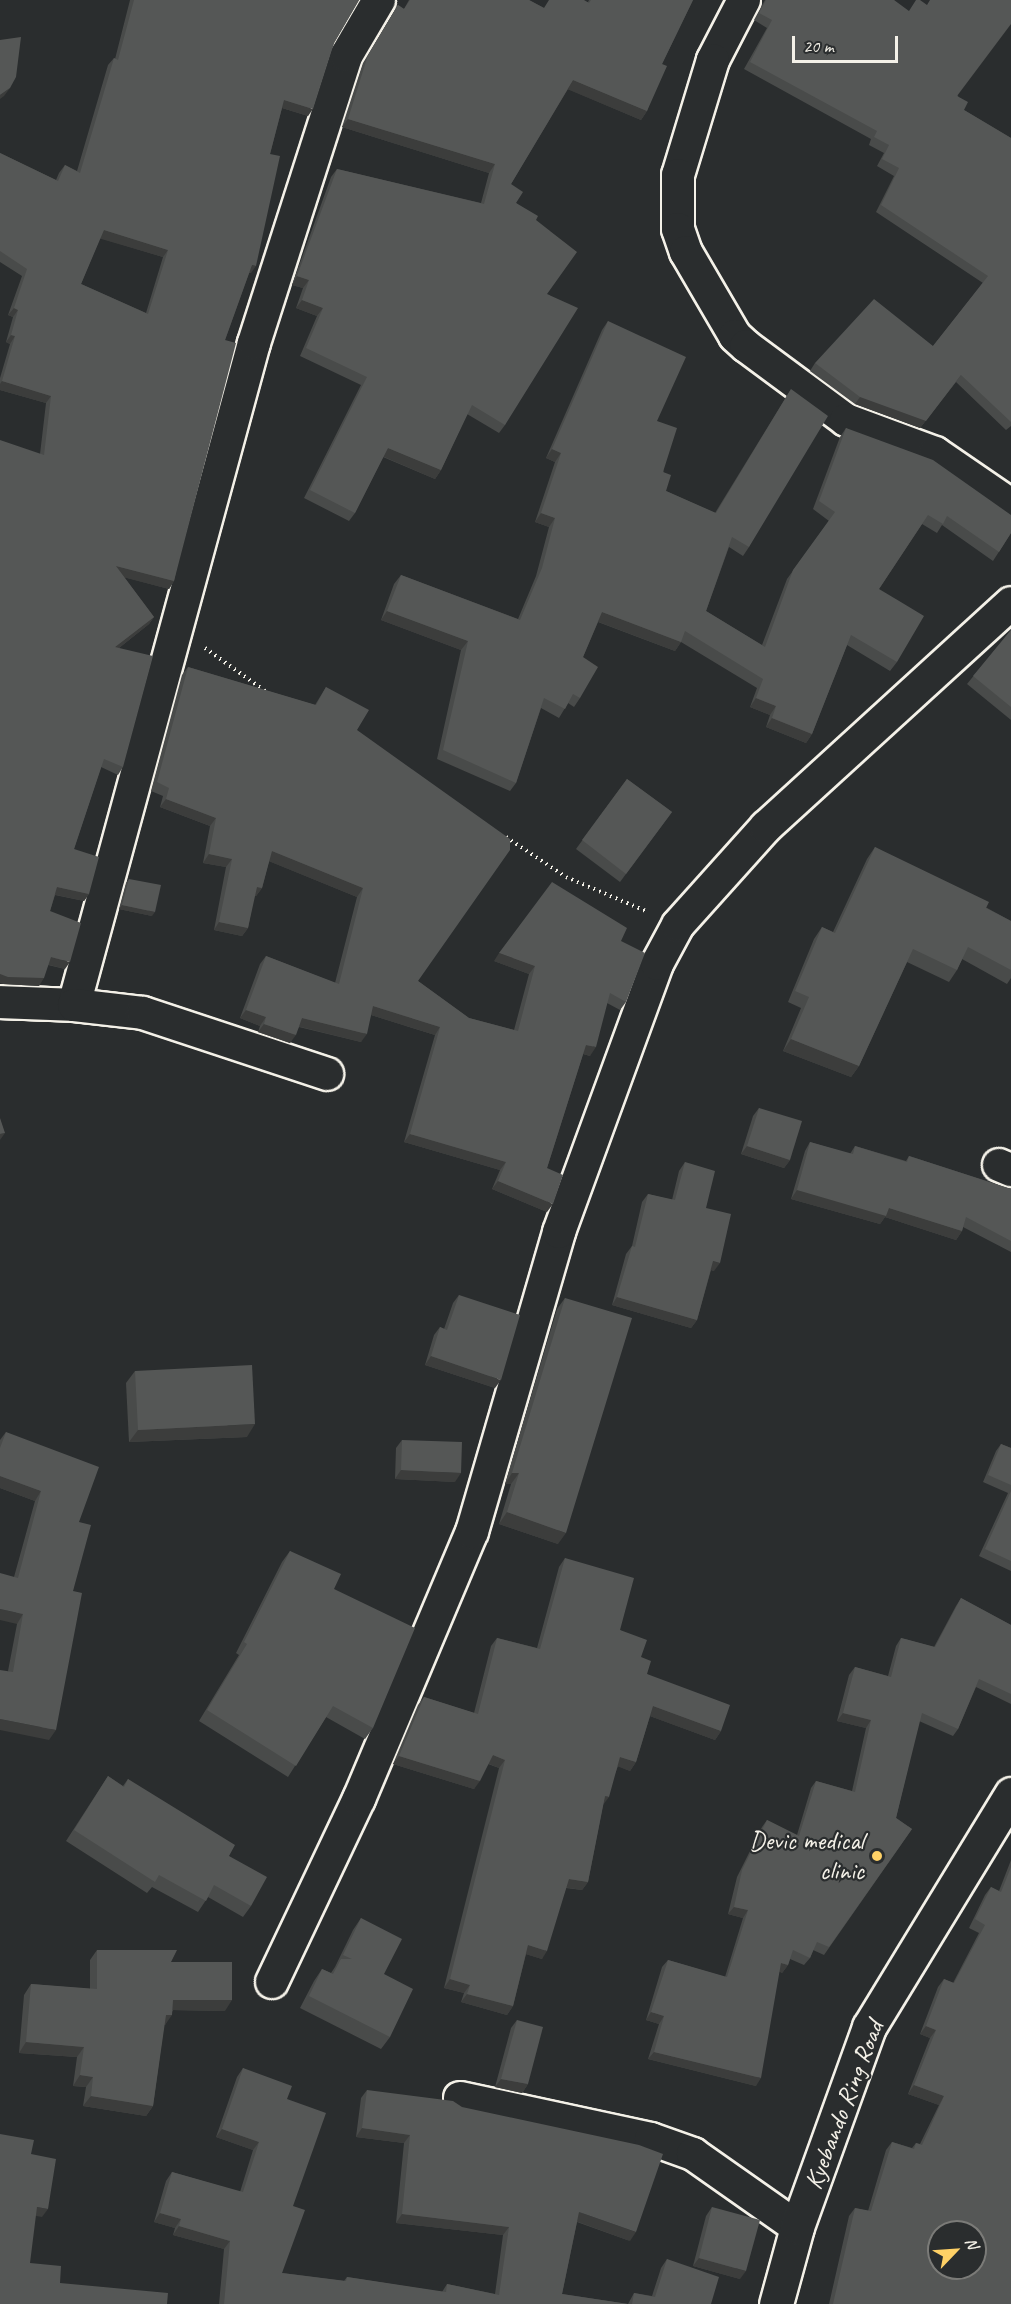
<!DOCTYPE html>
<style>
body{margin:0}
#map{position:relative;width:1011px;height:2304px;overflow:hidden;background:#2a2d2e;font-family:Caveat,sans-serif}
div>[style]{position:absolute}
.path>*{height:4px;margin-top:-2px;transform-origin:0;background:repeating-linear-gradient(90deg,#f4f1e8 0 1.5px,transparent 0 6px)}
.roads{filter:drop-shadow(2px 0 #f4f1e8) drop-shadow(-2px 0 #f4f1e8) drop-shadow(0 2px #f4f1e8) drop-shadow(0 -2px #f4f1e8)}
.street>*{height:32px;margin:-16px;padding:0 16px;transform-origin:16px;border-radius:16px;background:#2a2d2e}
.secondary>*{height:33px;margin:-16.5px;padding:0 16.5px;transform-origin:16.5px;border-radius:16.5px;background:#2a2d2e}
.wall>*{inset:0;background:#494b4a}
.shaded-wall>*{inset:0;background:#3c3d3c}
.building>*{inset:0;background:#555756}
.dots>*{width:16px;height:16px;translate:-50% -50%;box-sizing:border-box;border:3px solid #2a2d2e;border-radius:50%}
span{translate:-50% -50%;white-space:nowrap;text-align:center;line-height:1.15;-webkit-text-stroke:4.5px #2a2d2e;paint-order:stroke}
.poi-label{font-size:26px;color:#f4f1e8}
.right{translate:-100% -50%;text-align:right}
.street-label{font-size:26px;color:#f4f1e8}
.north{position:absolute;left:927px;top:2220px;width:60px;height:60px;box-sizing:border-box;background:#2a2d2e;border:2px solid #7b7b78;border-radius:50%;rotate:65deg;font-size:16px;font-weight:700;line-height:24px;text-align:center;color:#f4f1e8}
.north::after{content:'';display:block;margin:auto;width:21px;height:27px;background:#ffd166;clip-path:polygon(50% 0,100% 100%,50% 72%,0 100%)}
.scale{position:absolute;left:792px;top:36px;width:106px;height:27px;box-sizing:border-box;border:3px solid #f4f1e8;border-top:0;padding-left:8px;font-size:18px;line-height:21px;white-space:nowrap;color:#f4f1e8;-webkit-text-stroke:4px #2a2d2e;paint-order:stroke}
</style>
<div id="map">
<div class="path">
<i style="left:205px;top:648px;width:74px;rotate:35.6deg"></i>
<i style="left:506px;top:837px;width:72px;rotate:33.7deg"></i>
<i style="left:566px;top:877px;width:89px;rotate:23.1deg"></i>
</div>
<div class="roads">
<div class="street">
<i style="left:744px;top:0;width:68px;rotate:117.3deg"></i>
<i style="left:713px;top:60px;width:120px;rotate:106.9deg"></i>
<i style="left:678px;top:175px;width:54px;rotate:90deg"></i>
<i style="left:678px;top:229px;width:24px;rotate:71deg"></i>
<i style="left:686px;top:252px;width:97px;rotate:59.7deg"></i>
<i style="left:735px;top:336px;width:15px;rotate:42deg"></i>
<i style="left:746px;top:346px;width:124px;rotate:36.5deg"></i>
<i style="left:846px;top:420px;width:95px;rotate:20.3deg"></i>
<i style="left:935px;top:453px;width:92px;rotate:34.4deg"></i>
<i style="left:0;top:1002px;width:74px;rotate:2.3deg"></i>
<i style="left:74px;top:1005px;width:686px;rotate:-74.79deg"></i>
<i style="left:254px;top:343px;width:301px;rotate:-72.2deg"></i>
<i style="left:346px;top:56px;width:65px;rotate:-59.5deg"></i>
<i style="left:74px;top:1005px;width:69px;rotate:6.6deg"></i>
<i style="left:143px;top:1013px;width:194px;rotate:18.3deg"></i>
<i style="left:999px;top:1165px;width:13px;rotate:23deg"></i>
<i style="left:272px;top:1982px;width:203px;rotate:-64.6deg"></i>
<i style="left:359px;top:1799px;width:290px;rotate:-67.1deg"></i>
<i style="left:472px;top:1532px;width:312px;rotate:-73.8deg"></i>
<i style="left:559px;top:1232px;width:285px;rotate:-69.9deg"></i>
<i style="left:657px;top:964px;width:44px;rotate:-61.7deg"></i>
<i style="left:678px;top:925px;width:132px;rotate:-48.1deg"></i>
<i style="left:766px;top:827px;width:332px;rotate:-42.4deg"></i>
<i style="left:460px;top:2098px;width:195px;rotate:12.1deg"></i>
<i style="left:651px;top:2139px;width:45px;rotate:19.7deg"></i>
<i style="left:693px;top:2154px;width:127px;rotate:35.1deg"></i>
</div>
<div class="secondary">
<i style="left:776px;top:2304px;width:80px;rotate:-74.7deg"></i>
<i style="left:797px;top:2227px;width:213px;rotate:-70.2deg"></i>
<i style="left:869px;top:2027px;width:273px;rotate:-58.6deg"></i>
</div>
</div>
<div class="wall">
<i style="clip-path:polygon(evenodd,130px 0,359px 0,334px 43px,308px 116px,282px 108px,270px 154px,251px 273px,249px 273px,225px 340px,174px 581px,169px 589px,124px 577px,154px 617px,149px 624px,119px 648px,123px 767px,118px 775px,101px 767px,74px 849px,89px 894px,84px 901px,55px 895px,50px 911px,65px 969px,48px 965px,39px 986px,3px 984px,40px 454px,46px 403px,0 390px,0 378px,10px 344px,6px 342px,13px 317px,8px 315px,22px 276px,0 262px,0 153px,56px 180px,59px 173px,65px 165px,77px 171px,108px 65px,114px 58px,115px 59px,130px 0,100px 238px,163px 257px,146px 313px,81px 284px,100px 238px)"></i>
<i style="clip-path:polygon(409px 0,529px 0,544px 8px,588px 2px,589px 0,693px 0,662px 64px,647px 111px,641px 120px,568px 89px,511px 184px,516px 203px,536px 220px,547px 294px,505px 425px,499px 433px,467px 414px,441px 470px,435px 479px,383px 457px,355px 513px,349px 521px,304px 498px,361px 385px,300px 356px,317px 316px,296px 308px,303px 288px,292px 285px,331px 177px,337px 169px,481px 203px,489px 173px,342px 127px,363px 63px,398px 5px,404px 9px)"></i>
<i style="clip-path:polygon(765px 0,894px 0,958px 96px,964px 110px,1011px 138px,1011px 426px,1006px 430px,956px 382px,920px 428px,855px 404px,810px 371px,815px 363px,933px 346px,983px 283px,876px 212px,894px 176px,877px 166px,884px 153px,869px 145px,871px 139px,744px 69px,767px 28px,754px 20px)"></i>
<i style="clip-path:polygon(608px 321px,657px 421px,666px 491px,715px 513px,791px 389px,749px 547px,743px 556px,729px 547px,706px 611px,762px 645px,787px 579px,829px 521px,813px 509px,840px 437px,846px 428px,1011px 533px,993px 561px,942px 525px,937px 533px,922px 524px,879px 589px,897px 662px,890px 671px,847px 645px,812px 734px,806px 743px,766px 727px,770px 715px,750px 707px,757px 688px,681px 642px,675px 651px,598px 622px,583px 657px,580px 698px,574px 707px,568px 703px,559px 718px,541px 708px,516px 783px,510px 791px,437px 759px,461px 650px,381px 620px,394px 584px,401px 575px,518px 619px,536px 576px,549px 527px,535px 522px,555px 462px,546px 458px,602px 330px)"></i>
<i style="clip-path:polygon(1011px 630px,1011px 720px,967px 684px)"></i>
<i style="clip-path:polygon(188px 667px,315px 705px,326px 687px,357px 730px,418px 981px,469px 1018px,514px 1030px,529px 974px,494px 961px,621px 941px,626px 1002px,620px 1010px,607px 1003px,590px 1056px,583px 1054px,547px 1168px,547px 1212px,492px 1189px,500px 1170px,404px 1142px,435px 1035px,371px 1015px,361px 1042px,299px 1027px,290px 1043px,258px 1032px,260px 1026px,240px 1018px,260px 964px,266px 956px,335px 983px,357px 897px,269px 861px,262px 888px,256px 896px,254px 896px,248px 928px,242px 936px,214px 930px,226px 867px,203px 863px,210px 826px,160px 807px,163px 796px,151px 791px,182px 675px)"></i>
<i style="clip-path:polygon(627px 779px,672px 812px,620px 882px,576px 849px)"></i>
<i style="clip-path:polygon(875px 847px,1011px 921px,1011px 978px,1007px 984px,962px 959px,957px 970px,949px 982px,907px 962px,859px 1066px,851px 1077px,783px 1051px,801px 1008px,788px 1002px,814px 939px,822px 927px,833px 932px,867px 859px)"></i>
<i style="clip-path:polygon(129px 879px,152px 916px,119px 909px,126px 883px)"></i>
<i style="clip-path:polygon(759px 1108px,790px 1160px,784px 1168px,741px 1154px,753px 1116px)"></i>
<i style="clip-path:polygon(810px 1142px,850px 1154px,855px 1146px,906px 1161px,909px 1156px,1011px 1189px,1011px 1252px,963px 1227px,962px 1231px,956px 1240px,885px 1217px,880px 1224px,791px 1199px,805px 1151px)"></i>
<i style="clip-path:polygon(685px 1162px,706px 1208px,714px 1271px,711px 1270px,697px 1320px,691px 1328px,612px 1305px,626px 1254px,632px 1246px,642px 1202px,648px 1194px,672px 1200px,679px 1171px)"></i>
<i style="clip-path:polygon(459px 1295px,495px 1388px,425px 1365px,434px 1335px,440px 1327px,444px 1329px,453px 1303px)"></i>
<i style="clip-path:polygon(565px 1298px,558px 1544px,499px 1524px,511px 1484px,505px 1484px,557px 1309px)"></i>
<i style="clip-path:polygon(135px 1371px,247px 1437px,129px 1442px,126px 1383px)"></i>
<i style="clip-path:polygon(6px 1432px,79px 1522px,73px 1591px,49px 1740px,8px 1671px,17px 1624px,14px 1577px,35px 1501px,0 1488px,0 1440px)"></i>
<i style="clip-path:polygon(402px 1440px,455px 1482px,395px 1479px,396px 1448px)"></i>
<i style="clip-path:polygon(1001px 1444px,1011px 1448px,1011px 1571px,979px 1556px,1008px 1493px,983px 1482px,996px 1451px)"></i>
<i style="clip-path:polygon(290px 1551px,334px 1589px,373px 1728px,365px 1739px,326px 1717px,288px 1777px,199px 1721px,239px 1655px,236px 1653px,282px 1562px)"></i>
<i style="clip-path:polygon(565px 1558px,641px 1657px,647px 1674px,721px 1731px,715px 1740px,650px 1716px,636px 1762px,630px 1771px,618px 1766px,603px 1805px,588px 1882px,582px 1890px,566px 1888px,542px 1959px,526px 1954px,513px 2006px,507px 2015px,461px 2002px,464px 1993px,444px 1988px,499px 1768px,488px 1764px,474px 1789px,393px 1764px,418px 1705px,424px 1697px,474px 1713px,491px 1646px,497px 1638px,537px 1648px,559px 1567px)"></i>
<i style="clip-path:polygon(961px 1598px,1011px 1625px,1011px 1704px,976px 1687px,958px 1729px,953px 1736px,919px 1721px,896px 1818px,912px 1829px,824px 1955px,813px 1950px,810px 1958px,804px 1965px,790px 1959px,788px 1965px,782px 1973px,779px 1971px,756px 2086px,648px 2059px,659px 2024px,646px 2020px,662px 1967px,668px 1960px,725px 1977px,743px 1918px,728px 1914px,737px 1877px,762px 1827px,767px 1820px,797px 1835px,811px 1788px,816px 1781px,852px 1791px,866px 1728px,837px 1721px,849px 1675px,855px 1667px,888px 1676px,896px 1646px,901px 1638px,934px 1647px,956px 1606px)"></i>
<i style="clip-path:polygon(108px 1776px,123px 1786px,128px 1779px,229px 1856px,251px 1906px,243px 1917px,208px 1897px,198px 1912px,152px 1887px,147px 1893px,66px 1841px)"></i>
<i style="clip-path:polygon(1011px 1860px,1011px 2304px,829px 2304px,849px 2216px,855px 2208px,868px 2211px,886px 2150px,892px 2142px,912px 2148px,916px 2143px,920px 2144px,939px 2105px,908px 2094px,930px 2038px,920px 2034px,938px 1987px,944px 1979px,953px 1983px,979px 1933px,969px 1928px,985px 1895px,991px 1887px,999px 1891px)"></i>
<i style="clip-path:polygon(361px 1918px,384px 1974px,390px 2037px,381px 2049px,300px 2008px,314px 1981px,322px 1969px,331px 1973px,335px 1967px,353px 1930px)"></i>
<i style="clip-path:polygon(97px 1950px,171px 1962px,225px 2011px,173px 2010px,165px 2025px,164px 2025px,153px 2106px,146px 2116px,83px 2106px,86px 2087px,73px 2086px,77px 2057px,19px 2053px,24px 1995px,31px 1984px,90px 1989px,90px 1960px)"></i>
<i style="clip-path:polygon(517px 2020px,528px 2084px,522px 2093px,495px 2087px,511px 2028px)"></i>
<i style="clip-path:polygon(243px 2068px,287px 2099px,293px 2206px,282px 2273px,344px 2281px,347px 2277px,442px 2292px,447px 2284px,495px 2294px,503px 2235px,396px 2223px,404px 2143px,356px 2137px,361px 2098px,367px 2090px,630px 2241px,577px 2222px,562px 2294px,628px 2304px,634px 2293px,652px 2296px,661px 2268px,667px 2259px,711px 2304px,219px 2304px,224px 2249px,173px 2235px,175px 2228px,154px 2222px,166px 2181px,172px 2172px,240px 2192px,253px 2150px,216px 2137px,237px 2077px)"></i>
<i style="clip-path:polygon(712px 2207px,740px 2279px,693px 2266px,706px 2216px)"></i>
</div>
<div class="shaded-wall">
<i style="clip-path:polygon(573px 80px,647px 111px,641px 120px,567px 89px)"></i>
<i style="clip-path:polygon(10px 88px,4px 96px,0 99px,0 95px)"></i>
<i style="clip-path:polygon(284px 100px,313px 109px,308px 116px,279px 107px)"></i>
<i style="clip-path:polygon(348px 119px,495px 164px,489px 173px,342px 127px)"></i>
<i style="clip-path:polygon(104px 230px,168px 250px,163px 257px,98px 238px)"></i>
<i style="clip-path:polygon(252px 265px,256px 266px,251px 273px,247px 272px)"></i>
<i style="clip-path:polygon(297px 276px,309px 280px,303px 288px,292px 285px)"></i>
<i style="clip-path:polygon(302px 300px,323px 308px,317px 316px,296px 308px)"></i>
<i style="clip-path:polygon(14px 308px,18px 310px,13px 317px,8px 315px)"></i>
<i style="clip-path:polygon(11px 335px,15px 336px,10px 344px,6px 342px)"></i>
<i style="clip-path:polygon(961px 375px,920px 428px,855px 404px,860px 397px)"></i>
<i style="clip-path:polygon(2px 381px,51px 396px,46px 403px,0 390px,0 384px)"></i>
<i style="clip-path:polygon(388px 448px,441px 470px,435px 479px,382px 456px)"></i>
<i style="clip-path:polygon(552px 449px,561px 453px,555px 462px,546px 458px)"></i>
<i style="clip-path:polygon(541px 513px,555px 518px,549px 527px,535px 522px)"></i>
<i style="clip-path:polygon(116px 566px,174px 581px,169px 589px,111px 574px)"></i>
<i style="clip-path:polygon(387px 611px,468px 641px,461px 650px,381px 620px)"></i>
<i style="clip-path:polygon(602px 612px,681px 642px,675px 651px,596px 621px)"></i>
<i style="clip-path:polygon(154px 617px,149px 624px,110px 655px,115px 647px)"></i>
<i style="clip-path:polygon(756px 698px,776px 706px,770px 715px,750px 707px)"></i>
<i style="clip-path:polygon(772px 718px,812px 734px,806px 743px,766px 727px)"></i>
<i style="clip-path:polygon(166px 799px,216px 818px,210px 826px,160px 807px)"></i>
<i style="clip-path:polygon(272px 851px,363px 888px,357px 897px,266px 860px)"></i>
<i style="clip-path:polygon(209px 854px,232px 859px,226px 867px,203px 863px)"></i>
<i style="clip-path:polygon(57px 887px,89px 894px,84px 901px,52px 894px)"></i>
<i style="clip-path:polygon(257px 887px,262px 888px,256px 896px,251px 895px)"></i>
<i style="clip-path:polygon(122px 905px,155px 912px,152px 916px,119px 909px)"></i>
<i style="clip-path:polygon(219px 922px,248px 928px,242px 936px,214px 930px)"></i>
<i style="clip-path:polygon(499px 953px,535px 966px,529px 974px,494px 961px)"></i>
<i style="clip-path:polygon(51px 957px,70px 962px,65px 969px,46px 964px)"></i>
<i style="clip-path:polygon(0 974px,44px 978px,39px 986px,3px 984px,0 983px)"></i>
<i style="clip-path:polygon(373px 1006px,440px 1027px,435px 1035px,368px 1014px)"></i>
<i style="clip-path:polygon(246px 1010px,266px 1017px,260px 1026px,240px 1018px)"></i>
<i style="clip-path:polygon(302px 1018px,367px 1034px,361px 1042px,297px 1026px)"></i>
<i style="clip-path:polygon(264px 1024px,296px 1035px,290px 1043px,258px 1032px)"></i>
<i style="clip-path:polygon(791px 1039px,859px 1066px,851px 1077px,783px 1051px)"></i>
<i style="clip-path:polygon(586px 1045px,596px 1047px,590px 1056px,580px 1053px)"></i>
<i style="clip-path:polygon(5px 1133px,0 1140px,0 1134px)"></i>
<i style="clip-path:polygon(410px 1134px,506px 1162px,500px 1170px,404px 1142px)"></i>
<i style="clip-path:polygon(747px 1146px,790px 1160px,784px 1168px,741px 1154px)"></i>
<i style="clip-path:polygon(498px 1181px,553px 1204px,547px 1212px,492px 1189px)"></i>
<i style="clip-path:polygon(797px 1190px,889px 1208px,962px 1231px,956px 1240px,885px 1217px,880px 1224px,791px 1199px)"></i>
<i style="clip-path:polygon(713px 1261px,720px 1263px,714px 1271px,708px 1269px)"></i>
<i style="clip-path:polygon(617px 1297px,697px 1320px,691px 1328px,612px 1305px)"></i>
<i style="clip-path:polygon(431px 1356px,501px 1380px,495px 1388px,425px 1365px)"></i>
<i style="clip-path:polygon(255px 1424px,247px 1437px,129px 1442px,138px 1430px)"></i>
<i style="clip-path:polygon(401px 1470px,461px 1473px,455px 1482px,395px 1479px)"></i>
<i style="clip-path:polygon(512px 1473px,519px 1473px,511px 1484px,505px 1484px)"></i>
<i style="clip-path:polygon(0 1476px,41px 1491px,35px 1501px,0 1488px)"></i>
<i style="clip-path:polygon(507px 1512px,566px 1533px,558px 1544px,499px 1524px)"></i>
<i style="clip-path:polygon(0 1609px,23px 1614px,17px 1624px,0 1620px)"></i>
<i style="clip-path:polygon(653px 1706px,721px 1731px,715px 1740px,647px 1715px)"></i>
<i style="clip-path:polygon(843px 1713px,871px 1720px,866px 1728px,837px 1721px)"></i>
<i style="clip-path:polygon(0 1719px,56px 1730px,49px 1740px,0 1730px)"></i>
<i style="clip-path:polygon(493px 1755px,505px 1760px,499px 1768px,487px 1763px)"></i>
<i style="clip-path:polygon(399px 1756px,480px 1781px,474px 1789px,393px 1764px)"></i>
<i style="clip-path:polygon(620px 1757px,636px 1762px,630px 1771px,614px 1765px)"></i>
<i style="clip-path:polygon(605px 1796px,609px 1797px,603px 1805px)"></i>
<i style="clip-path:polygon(569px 1879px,588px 1882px,582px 1890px,563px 1887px)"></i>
<i style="clip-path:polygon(734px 1907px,748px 1910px,743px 1918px,728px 1914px)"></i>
<i style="clip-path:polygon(528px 1945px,547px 1951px,542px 1959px,522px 1953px)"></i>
<i style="clip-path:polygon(781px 1963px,788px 1965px,782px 1973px,776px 1970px)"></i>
<i style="clip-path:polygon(450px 1979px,470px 1985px,464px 1993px,444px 1988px)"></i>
<i style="clip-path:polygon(467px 1994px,513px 2006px,507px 2015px,461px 2002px)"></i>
<i style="clip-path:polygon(173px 2000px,232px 2000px,225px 2011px,165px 2010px)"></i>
<i style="clip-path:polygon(651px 2012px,664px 2016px,659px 2024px,646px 2020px)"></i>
<i style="clip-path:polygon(166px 2015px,172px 2015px,165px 2025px,159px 2025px)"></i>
<i style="clip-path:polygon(926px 2026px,936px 2030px,930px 2038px,920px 2034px)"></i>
<i style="clip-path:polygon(26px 2042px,84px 2047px,77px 2057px,19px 2053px)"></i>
<i style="clip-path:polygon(654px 2052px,761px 2078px,756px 2086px,648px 2059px)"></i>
<i style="clip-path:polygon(80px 2075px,93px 2077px,86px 2087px,73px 2086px)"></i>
<i style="clip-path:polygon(501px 2079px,528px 2084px,522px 2093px,495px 2087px)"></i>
<i style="clip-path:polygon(914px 2085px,944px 2096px,939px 2105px,908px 2094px)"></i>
<i style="clip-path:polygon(91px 2096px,153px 2106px,146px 2116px,83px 2106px)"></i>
<i style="clip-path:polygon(362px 2128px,410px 2135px,404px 2143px,356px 2137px)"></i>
<i style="clip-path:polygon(222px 2129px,259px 2142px,253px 2150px,216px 2137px)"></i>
<i style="clip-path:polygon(37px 2207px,48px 2209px,42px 2217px,31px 2215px)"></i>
<i style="clip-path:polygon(579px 2212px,636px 2232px,630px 2241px,573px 2220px)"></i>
<i style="clip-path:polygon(160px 2213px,181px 2219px,175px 2228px,154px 2222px)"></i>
<i style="clip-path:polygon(402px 2214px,509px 2227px,503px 2235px,396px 2223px)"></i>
<i style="clip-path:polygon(179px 2226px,230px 2241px,224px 2249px,173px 2235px)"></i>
<i style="clip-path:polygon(699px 2258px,746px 2271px,740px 2279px,693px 2266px)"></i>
</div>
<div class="building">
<i style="clip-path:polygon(evenodd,134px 0,359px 0,334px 43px,313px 109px,284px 100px,270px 154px,280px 156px,256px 266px,252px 265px,225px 340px,236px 343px,174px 581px,116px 566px,154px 617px,115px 647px,153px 656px,123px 767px,104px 759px,74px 849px,99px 857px,89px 894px,57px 887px,50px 911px,81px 923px,70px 962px,51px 957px,44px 978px,8px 977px,0 974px,0 440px,44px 455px,51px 396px,2px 381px,15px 336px,11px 335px,18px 310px,14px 308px,27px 269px,0 251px,0 153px,58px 181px,65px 165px,80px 173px,114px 58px,118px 60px,134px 0,104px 230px,168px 250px,148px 314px,81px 284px,104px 230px)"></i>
<i style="clip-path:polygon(410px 0,529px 0,544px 8px,549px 0,584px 0,589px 3px,591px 0,693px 0,662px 64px,667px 66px,647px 111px,573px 80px,511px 184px,523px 192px,516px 203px,538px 216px,536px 220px,577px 252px,547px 294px,578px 308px,505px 425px,472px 405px,441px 470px,388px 448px,355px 513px,310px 490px,367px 377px,306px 348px,323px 308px,302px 300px,309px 280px,297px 276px,337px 169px,484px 204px,495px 164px,348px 119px,368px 55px,398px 5px,404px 9px)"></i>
<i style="clip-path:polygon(766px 0,894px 0,909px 11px,916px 0,920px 0,927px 5px,930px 0,1011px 0,1011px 24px,957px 96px,968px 102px,964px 110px,1011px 138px,1011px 422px,961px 375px,926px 421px,860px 397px,815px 363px,874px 299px,933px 346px,988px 276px,881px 205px,899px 168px,882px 159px,889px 145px,874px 137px,877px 131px,750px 62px,772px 20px,759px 13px)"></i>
<i style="clip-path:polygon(21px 37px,16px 77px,10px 88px,0 95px,0 40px)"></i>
<i style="clip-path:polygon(608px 321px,686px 357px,657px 421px,677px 428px,663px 472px,671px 475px,666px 491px,716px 513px,791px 389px,828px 416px,749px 547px,732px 537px,706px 611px,765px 647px,793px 570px,835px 512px,819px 501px,846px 428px,933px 460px,1011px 515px,1011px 533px,999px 552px,947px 516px,943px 524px,928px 515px,879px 589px,924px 616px,897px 662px,851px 635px,812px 734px,772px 718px,776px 706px,756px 698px,763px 679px,685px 631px,681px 642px,602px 612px,583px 657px,598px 667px,580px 698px,573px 694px,565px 709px,544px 698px,516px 783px,443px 750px,468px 641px,387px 611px,401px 575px,520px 620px,542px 568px,555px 518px,541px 513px,561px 453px,552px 449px)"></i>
<i style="clip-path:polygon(1011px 630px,1011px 707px,973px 676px)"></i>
<i style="clip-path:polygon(188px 667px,316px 705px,326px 687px,369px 710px,357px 730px,510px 839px,510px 850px,418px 981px,469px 1018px,518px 1031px,535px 966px,499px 953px,552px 882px,627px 928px,621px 941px,645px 953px,626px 1002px,610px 993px,596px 1047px,586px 1045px,547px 1168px,563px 1175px,553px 1204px,498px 1181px,506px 1162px,410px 1134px,440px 1027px,373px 1006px,367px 1034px,302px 1018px,296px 1035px,264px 1024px,266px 1017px,246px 1010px,266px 956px,339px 984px,363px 888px,272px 851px,262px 888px,257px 887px,248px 928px,219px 922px,232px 859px,209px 854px,216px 818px,166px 799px,169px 788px,157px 782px)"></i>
<i style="clip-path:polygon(627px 779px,672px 812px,626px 874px,582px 840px)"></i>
<i style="clip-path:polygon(875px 847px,989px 902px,986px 908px,1011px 921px,1011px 970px,968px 947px,957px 970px,913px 949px,859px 1066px,791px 1039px,809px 997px,795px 991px,822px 927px,835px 933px)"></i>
<i style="clip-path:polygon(129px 879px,161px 885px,155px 912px,122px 905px)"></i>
<i style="clip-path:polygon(759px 1108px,802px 1121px,790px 1160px,747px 1146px)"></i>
<i style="clip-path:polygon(0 1118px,5px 1133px,0 1134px)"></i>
<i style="clip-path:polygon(810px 1142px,853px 1154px,855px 1146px,907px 1162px,909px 1156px,1011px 1189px,1011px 1241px,966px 1217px,962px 1231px,889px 1208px,886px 1216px,797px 1190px)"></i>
<i style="clip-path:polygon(685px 1162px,715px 1171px,706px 1208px,731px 1214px,720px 1263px,713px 1261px,697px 1320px,617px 1297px,632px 1246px,635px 1247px,648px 1194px,675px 1200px)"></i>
<i style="clip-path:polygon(459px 1295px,520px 1315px,501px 1380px,431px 1356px,440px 1327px,447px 1330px)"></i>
<i style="clip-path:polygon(565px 1298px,632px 1318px,566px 1533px,507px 1512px,519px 1473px,512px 1473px)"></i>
<i style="clip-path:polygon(252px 1365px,255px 1424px,138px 1430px,135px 1371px)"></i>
<i style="clip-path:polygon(6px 1432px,99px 1467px,79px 1522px,91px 1525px,73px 1591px,82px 1593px,56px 1730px,0 1719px,0 1670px,13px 1672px,23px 1614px,0 1609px,0 1573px,18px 1578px,41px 1491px,0 1476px,0 1448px)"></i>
<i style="clip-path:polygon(402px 1440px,462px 1442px,461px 1473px,401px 1470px)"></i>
<i style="clip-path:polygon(1001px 1444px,1011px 1448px,1011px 1485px,988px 1475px)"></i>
<i style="clip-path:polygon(1011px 1491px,1011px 1561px,985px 1549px)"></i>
<i style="clip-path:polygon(290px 1551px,341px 1574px,334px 1589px,415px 1628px,373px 1728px,333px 1706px,296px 1766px,207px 1710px,247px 1644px,244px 1642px)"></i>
<i style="clip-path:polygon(565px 1558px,634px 1578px,620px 1630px,647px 1640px,641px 1657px,651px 1661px,647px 1674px,730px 1705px,721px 1731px,653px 1706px,636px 1762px,620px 1757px,609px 1797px,605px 1796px,588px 1882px,569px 1879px,547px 1951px,528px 1945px,513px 2006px,467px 1994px,470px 1985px,450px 1979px,505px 1760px,493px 1755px,480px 1781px,399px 1756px,424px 1697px,478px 1714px,497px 1638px,540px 1649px)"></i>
<i style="clip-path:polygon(961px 1598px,1011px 1625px,1011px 1694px,979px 1679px,958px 1729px,922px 1713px,896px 1818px,912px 1829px,829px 1947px,817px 1942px,810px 1958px,793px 1950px,788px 1965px,781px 1963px,761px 2078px,654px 2052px,664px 2016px,651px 2012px,668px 1960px,727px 1977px,748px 1910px,734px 1907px,742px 1870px,767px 1820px,799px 1836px,816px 1781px,855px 1792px,871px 1720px,843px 1713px,855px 1667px,891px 1677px,901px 1638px,935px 1647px)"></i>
<i style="clip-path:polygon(108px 1776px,124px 1787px,128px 1779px,235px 1845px,229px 1856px,267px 1877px,251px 1906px,214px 1885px,206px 1901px,159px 1875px,155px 1882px,74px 1830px)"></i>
<i style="clip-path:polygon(evenodd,1011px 1867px,1011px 2304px,833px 2304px,855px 2208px,871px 2211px,892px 2142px,914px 2149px,916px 2143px,922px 2145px,944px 2096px,914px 2085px,936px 2030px,926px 2026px,944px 1979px,954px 1983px,985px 1925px,975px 1919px,991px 1887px,1001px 1892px,1011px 1867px,939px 2232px,975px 2232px,975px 2268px,939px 2268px,939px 2232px)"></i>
<i style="clip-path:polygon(361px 1918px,402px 1939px,384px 1974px,413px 1989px,390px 2037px,309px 1996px,322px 1969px,333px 1974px,341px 1959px,352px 1959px,343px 1955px)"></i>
<i style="clip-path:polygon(97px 1950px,177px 1950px,171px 1962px,232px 1962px,232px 2000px,173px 2000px,172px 2015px,166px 2015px,153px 2106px,91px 2096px,93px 2077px,80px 2075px,84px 2047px,26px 2042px,31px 1984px,97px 1989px)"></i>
<i style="clip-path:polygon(517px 2020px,543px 2027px,528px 2084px,501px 2079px)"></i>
<i style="clip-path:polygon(243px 2068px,292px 2086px,287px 2099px,326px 2113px,293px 2206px,305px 2210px,282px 2273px,346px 2281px,347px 2277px,446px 2292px,447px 2284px,499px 2295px,509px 2227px,402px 2214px,410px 2135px,362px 2128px,367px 2090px,453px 2101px,462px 2107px,639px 2145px,663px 2154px,636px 2232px,579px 2212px,562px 2294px,628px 2304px,224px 2304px,230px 2241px,179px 2226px,181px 2219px,160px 2213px,172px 2172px,243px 2192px,259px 2142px,222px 2129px)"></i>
<i style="clip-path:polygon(0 2134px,34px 2140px,31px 2154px,56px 2159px,48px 2209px,37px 2207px,30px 2263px,61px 2266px,60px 2283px,168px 2293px,167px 2304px,0 2304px)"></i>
<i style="clip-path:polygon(712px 2207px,760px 2220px,746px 2271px,699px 2258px)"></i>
<i style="clip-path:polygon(667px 2259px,719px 2277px,711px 2304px,632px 2304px,634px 2293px,655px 2297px)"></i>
</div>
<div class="dots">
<i style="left:877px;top:1856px;background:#ffd166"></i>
</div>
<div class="poi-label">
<span class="right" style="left:864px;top:1856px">Devic medical<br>clinic</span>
</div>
<div class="street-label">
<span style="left:844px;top:2105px;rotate:-69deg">Kyebando Ring Road</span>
</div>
<div class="north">N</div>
<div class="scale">20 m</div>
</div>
